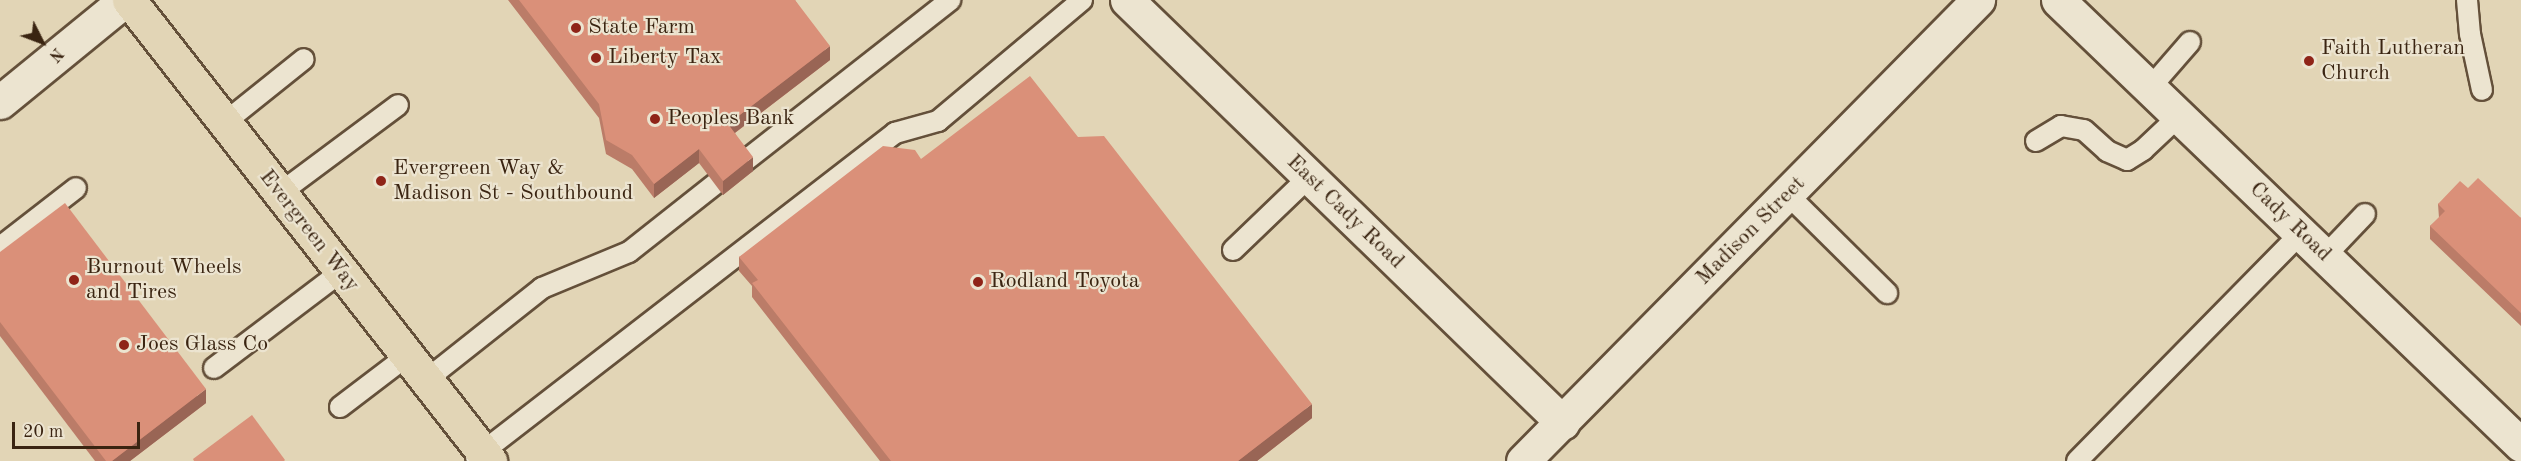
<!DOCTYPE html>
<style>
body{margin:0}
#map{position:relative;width:2521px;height:461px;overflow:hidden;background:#e2d5b6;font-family:"Old Standard TT",serif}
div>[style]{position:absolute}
.roads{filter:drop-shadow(2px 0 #64503a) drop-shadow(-2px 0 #64503a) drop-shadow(0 2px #64503a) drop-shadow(0 -2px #64503a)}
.lane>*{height:20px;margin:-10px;padding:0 10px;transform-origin:10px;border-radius:10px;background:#ece4d0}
.street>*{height:33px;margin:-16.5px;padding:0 16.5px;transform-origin:16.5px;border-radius:16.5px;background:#ece4d0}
.secondary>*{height:33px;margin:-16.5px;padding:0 16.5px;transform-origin:16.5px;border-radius:16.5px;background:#ece4d0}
.primary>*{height:33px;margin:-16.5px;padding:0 16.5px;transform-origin:16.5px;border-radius:16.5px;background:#e2d5b6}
.wall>*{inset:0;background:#bb7c68}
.shaded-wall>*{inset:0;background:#996555}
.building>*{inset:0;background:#da9079}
.dots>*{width:16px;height:16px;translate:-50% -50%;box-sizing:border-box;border:3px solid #ece4d0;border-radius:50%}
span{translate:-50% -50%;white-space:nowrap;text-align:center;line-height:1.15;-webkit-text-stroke:4.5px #ece4d0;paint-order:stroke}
.poi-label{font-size:22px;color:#3a2411}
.left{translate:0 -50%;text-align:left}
.street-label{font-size:22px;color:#3a2411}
.north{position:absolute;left:12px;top:12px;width:60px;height:60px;-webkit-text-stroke:4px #ece4d0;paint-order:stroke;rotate:132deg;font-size:16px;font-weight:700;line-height:24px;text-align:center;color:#3a2411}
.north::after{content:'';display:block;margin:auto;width:21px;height:27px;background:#3a2411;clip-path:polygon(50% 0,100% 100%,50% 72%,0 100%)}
.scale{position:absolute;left:12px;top:422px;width:128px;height:27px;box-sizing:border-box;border:3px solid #3a2411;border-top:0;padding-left:8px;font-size:18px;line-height:21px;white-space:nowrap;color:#3a2411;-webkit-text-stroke:4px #ece4d0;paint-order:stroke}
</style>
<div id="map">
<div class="roads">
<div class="lane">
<i style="left:2467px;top:0;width:34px;rotate:85deg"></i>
<i style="left:2470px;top:34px;width:57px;rotate:77.9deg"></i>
<i style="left:2150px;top:88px;width:61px;rotate:-49deg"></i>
<i style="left:224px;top:123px;width:102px;rotate:-38.7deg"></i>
<i style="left:2036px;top:141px;width:29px;rotate:-31deg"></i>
<i style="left:2061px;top:126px;width:23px;rotate:10deg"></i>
<i style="left:2084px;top:130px;width:31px;rotate:42deg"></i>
<i style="left:2107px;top:151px;width:22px;rotate:24deg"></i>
<i style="left:2127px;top:160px;width:19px;rotate:-32deg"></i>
<i style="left:2143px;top:150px;width:50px;rotate:-43.4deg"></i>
<i style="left:745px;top:161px;width:261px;rotate:-38.1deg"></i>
<i style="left:280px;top:193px;width:147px;rotate:-36.7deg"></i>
<i style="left:1787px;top:194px;width:141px;rotate:44.7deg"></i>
<i style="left:0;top:247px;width:96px;rotate:-37.8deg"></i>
<i style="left:1233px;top:250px;width:105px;rotate:-43.8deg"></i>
<i style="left:2325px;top:256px;width:58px;rotate:-46.4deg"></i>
<i style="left:214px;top:368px;width:159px;rotate:-37.1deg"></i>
<i style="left:426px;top:380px;width:148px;rotate:-38.4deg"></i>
<i style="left:542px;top:288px;width:94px;rotate:-22.5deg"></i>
<i style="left:629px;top:252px;width:110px;rotate:-38.3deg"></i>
<i style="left:340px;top:407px;width:84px;rotate:-37.3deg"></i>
<i style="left:476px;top:457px;width:530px;rotate:-37.71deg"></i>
<i style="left:895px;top:133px;width:45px;rotate:-15.6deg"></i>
<i style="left:938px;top:121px;width:188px;rotate:-40deg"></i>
<i style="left:2077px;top:461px;width:320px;rotate:-45.5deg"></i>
</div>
<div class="street">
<i style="left:1127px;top:0;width:607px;rotate:44.13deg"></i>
<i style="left:2058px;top:0;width:642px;rotate:43.86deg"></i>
<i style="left:0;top:102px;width:161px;rotate:-39.2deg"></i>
</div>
<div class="secondary">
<i style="left:1523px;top:461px;width:648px;rotate:-45.38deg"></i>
</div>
<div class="primary">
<i style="left:129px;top:0;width:586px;rotate:51.94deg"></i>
</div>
</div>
<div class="wall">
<i style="clip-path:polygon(508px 0,795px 0,830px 60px,735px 133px,753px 171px,723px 195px,699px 163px,654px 198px,632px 169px,606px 154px,599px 118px)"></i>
<i style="clip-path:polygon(1078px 137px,1312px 418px,1257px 461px,880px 461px,752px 297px,752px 286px,739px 271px,739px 257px,921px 159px)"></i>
<i style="clip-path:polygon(2468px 188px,2521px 218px,2521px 326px,2430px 239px,2430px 226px,2439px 218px,2438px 204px)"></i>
<i style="clip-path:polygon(0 252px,206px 403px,130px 461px,95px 461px,0 336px)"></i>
</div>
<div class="shaded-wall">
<i style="clip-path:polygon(830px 46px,830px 60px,728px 138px,728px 124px)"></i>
<i style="clip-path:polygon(699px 149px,699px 163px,654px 198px,654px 184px)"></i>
<i style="clip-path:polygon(753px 157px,753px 171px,723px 195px,723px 181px)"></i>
<i style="clip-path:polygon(206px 389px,206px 403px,130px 461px,112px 461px)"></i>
<i style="clip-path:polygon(1312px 404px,1312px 418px,1257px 461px,1238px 461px)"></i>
</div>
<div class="building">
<i style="clip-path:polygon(519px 0,795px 0,830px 46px,728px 124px,753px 157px,723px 181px,699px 149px,654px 184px,632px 155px,606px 140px,599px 104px)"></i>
<i style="clip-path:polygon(1030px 76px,1078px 137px,1104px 136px,1312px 404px,1238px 461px,891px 461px,752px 283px,758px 280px,739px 257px,883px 146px,915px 150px,921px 159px)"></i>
<i style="clip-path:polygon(2478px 178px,2521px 218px,2521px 313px,2430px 226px,2445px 211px,2438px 204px,2460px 181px,2468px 188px)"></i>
<i style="clip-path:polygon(65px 203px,206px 389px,112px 461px,106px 461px,0 322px,0 252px)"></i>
<i style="clip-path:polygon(252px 415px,285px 460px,284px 461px,194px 461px,193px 459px)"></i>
</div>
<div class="dots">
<i style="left:576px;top:28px;background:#8f2418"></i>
<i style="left:596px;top:58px;background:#8f2418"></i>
<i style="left:2309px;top:61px;background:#8f2418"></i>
<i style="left:655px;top:119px;background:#8f2418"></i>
<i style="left:381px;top:181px;background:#8f2418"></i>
<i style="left:74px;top:280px;background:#8f2418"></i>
<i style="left:978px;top:282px;background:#8f2418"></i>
<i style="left:124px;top:345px;background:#8f2418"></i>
</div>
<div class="poi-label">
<span class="left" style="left:588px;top:28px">State Farm</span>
<span class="left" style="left:2321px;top:61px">Faith Lutheran<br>Church</span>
<span class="left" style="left:608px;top:58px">Liberty Tax</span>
<span class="left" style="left:667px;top:119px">Peoples Bank</span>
<span class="left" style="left:393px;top:181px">Evergreen Way &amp;<br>Madison St - Southbound</span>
<span class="left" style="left:86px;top:280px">Burnout Wheels<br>and Tires</span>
<span class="left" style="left:990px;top:282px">Rodland Toyota</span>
<span class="left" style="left:136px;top:345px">Joes Glass Co</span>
</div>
<div class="street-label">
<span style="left:1345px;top:212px;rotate:44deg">East Cady Road</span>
<span style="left:2290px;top:222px;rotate:44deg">Cady Road</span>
<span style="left:309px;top:231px;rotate:52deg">Evergreen Way</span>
<span style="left:1751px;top:231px;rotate:-45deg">Madison Street</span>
</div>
<div class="north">N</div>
<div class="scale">20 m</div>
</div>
